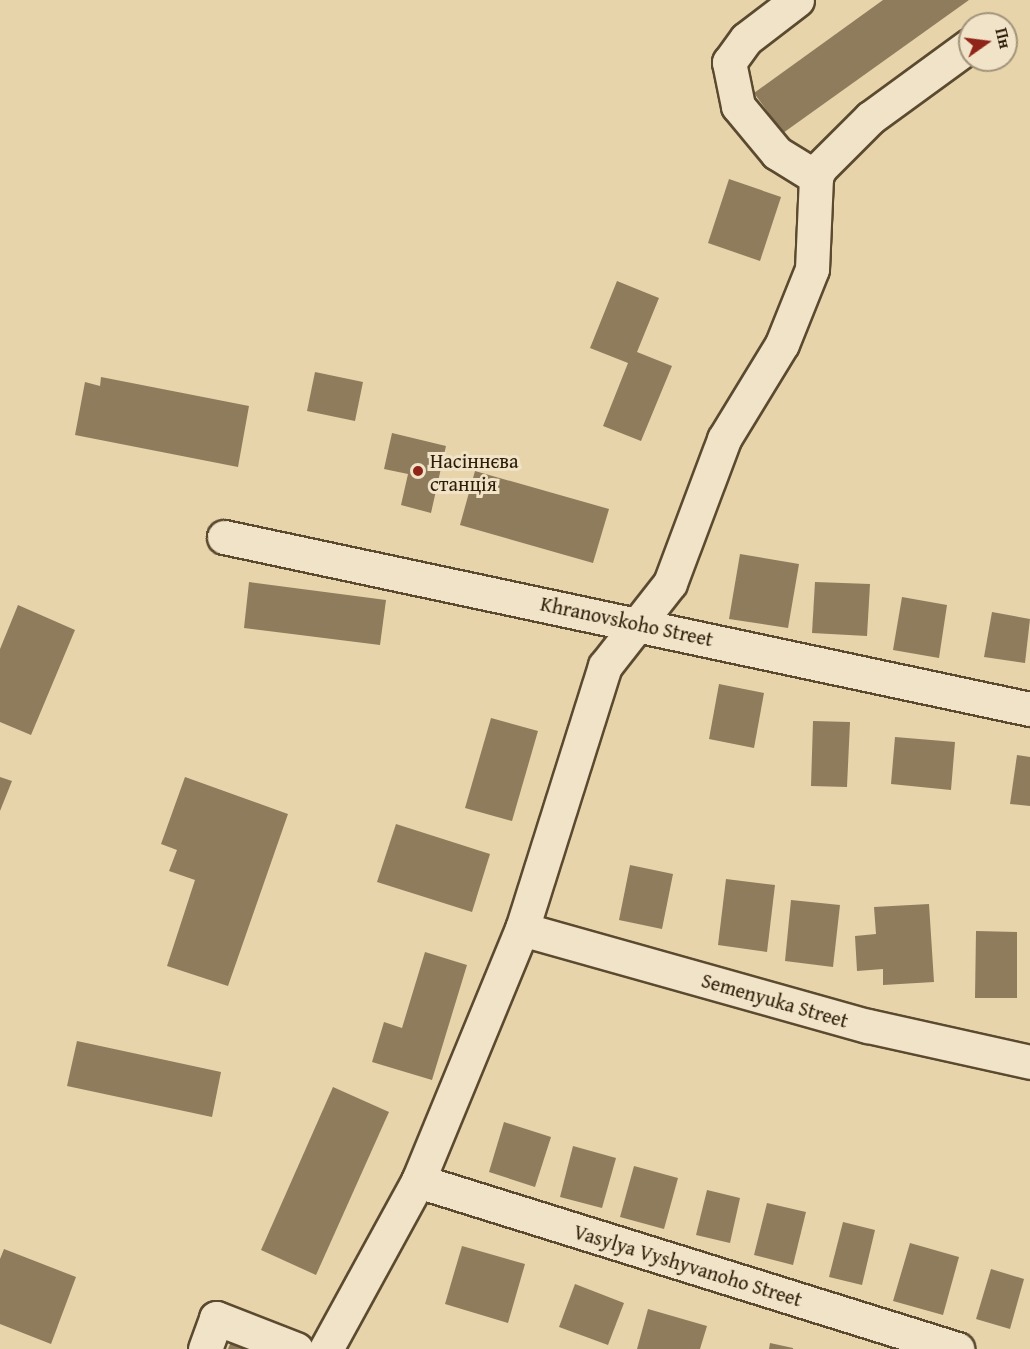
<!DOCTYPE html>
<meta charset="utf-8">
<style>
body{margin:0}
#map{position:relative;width:1030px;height:1349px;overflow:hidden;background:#e8d4aa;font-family:"Gentium Book Plus",serif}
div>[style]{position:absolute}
.building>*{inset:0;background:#8e7c5c}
.roads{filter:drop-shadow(2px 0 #5b4a30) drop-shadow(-2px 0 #5b4a30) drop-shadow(0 2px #5b4a30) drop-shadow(0 -2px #5b4a30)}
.minor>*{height:33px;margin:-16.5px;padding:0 16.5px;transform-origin:16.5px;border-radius:16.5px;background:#f0e3c8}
.dots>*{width:16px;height:16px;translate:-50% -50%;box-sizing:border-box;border:3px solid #f0e3c8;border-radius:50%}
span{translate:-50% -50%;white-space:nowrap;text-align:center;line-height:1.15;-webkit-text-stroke:6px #f0e3c8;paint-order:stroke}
.poi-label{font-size:20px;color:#2c1c08}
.left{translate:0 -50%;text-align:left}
.street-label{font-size:20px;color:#2c1c08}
.north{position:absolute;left:958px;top:12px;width:60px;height:60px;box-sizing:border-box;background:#f0e3c8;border:2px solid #a2937b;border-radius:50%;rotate:76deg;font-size:16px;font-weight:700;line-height:24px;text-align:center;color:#2c1c08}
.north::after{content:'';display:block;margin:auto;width:21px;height:27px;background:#8f2418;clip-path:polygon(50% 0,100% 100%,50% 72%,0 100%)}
</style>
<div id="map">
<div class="building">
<i style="clip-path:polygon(883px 0,969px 0,783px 133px,754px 93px)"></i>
<i style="clip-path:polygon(729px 179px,781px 197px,760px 261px,708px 243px)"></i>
<i style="clip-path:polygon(617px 281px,659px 298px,637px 352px,672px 366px,641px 441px,603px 426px,628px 363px,590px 348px)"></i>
<i style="clip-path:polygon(315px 372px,363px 382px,355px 421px,307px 411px)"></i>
<i style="clip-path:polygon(101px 377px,249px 406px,238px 467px,75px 435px,85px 382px,100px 386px)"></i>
<i style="clip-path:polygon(392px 433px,446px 446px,431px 513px,401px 505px,408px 474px,384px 469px)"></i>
<i style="clip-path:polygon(475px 471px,609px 509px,593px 563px,460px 525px)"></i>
<i style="clip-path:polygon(740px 554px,799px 564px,788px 628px,729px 619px)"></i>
<i style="clip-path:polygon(249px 582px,386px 600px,380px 645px,244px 628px)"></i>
<i style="clip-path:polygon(815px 582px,870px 584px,867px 636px,812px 633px)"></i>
<i style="clip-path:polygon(902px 597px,947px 605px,939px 658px,893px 650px)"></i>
<i style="clip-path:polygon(18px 605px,75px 630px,31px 735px,0 722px,0 649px)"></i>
<i style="clip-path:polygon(992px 612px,1030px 619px,1025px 663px,984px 657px)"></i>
<i style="clip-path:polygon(719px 684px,764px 693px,754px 748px,709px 739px)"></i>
<i style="clip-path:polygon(491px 718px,538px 731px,512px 821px,465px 808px)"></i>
<i style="clip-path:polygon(813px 721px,850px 722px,847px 787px,811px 786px)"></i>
<i style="clip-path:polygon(895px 737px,955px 742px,951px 790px,891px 784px)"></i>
<i style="clip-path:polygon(1017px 755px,1030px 757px,1030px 806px,1010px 804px)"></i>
<i style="clip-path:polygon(0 777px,12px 781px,0 811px)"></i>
<i style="clip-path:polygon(185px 777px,288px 814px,228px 986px,167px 966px,195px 880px,169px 871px,177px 850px,161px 844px)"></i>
<i style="clip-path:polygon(396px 824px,490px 854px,472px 912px,377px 882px)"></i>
<i style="clip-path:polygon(630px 865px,673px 874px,662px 929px,619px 920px)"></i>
<i style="clip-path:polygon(726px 879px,775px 885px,767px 952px,718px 945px)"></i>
<i style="clip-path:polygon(791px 900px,840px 905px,833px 967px,785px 961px)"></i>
<i style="clip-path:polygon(929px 904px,934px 982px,883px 985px,883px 969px,857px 971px,855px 936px,876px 934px,874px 907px)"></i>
<i style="clip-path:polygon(976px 931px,1017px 932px,1017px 998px,975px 998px)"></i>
<i style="clip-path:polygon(425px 952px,467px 965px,432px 1080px,372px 1062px,384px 1022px,402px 1028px)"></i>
<i style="clip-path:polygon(77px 1041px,221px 1072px,212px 1117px,67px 1086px)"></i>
<i style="clip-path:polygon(333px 1087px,389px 1112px,316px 1275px,261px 1250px)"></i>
<i style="clip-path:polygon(504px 1122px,551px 1137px,535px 1187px,489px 1172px)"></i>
<i style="clip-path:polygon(573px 1146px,616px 1158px,602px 1208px,560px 1197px)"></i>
<i style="clip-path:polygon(634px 1166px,678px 1178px,664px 1229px,620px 1217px)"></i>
<i style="clip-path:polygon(707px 1190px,740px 1198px,730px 1243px,696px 1235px)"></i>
<i style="clip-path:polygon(767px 1203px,806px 1212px,793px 1265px,754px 1255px)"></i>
<i style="clip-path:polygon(843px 1222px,875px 1230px,862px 1285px,829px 1277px)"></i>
<i style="clip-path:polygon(910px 1243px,959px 1257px,943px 1315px,893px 1301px)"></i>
<i style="clip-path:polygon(462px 1246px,525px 1264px,508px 1323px,445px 1304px)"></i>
<i style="clip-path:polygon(4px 1249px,76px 1277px,51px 1344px,0 1324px,0 1259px)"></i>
<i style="clip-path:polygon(991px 1269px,1024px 1279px,1010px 1329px,976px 1319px)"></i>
<i style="clip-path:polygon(575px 1284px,624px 1303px,608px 1345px,559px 1327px)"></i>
<i style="clip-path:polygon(648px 1309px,707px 1326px,700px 1349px,637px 1349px)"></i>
<i style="clip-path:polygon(233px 1337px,261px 1349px,228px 1349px)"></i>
<i style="clip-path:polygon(770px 1343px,793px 1348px,793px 1349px,769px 1349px)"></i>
</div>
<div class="roads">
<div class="minor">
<i style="left:797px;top:0;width:64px;rotate:142.6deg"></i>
<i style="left:746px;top:39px;width:29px;rotate:126deg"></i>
<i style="left:729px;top:62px;width:45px;rotate:78.4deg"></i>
<i style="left:738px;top:106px;width:61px;rotate:50.3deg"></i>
<i style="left:777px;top:153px;width:46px;rotate:31.6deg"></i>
<i style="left:224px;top:537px;width:824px;rotate:12.05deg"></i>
<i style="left:522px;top:929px;width:359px;rotate:15.7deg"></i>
<i style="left:868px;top:1026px;width:166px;rotate:12.5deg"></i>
<i style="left:418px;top:1181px;width:565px;rotate:17.31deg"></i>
<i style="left:205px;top:1349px;width:33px;rotate:-70deg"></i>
<i style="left:216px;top:1318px;width:86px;rotate:21.2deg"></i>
<i style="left:326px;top:1349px;width:192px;rotate:-61.3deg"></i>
<i style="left:418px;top:1181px;width:273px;rotate:-67.6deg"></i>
<i style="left:522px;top:929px;width:276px;rotate:-72.5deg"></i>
<i style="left:605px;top:666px;width:105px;rotate:-51.9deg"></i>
<i style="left:670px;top:583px;width:154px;rotate:-69.4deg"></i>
<i style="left:724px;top:439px;width:111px;rotate:-58.6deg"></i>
<i style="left:782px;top:344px;width:81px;rotate:-68.2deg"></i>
<i style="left:812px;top:269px;width:92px;rotate:-87.5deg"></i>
<i style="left:816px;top:177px;width:10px;rotate:-66deg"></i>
<i style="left:820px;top:168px;width:71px;rotate:-45deg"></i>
<i style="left:870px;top:118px;width:124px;rotate:-36.1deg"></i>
</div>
</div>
<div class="dots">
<i style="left:418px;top:471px;background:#8f2418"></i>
</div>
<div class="poi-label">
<span class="left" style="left:430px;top:472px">Насіннєва<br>станція</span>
</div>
<div class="street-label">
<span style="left:627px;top:621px;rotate:12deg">Khranovskoho Street</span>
<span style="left:775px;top:1000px;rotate:16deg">Semenyuka Street</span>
<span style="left:688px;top:1265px;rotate:17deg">Vasylya Vyshyvanoho Street</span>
</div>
<div class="north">Пн</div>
</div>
